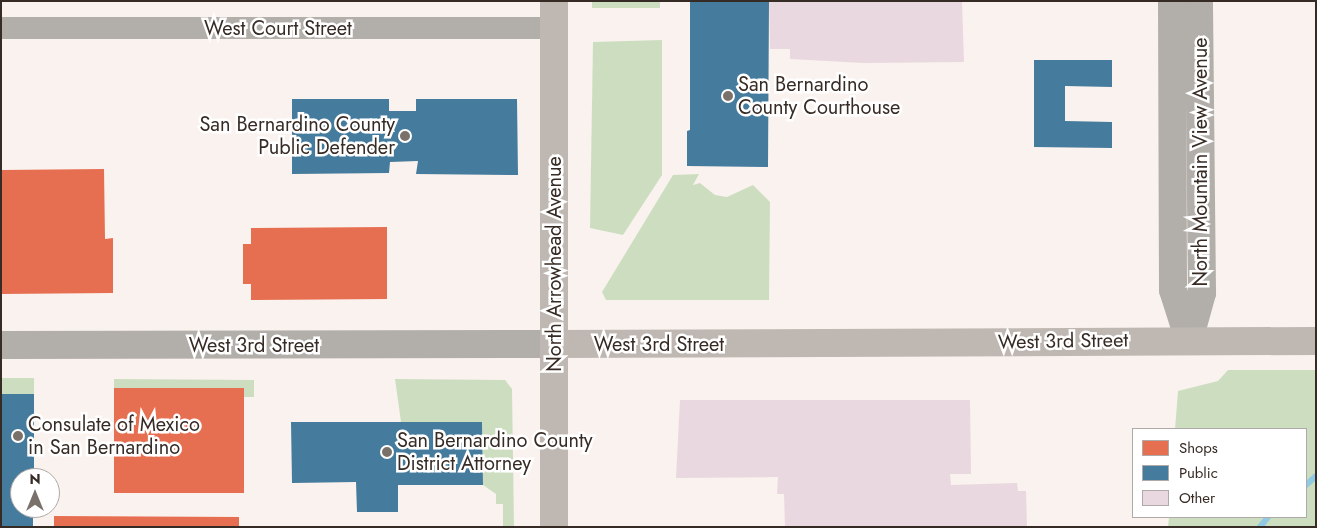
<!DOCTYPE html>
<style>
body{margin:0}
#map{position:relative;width:1317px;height:528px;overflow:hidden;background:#faf2ee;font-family:Jost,sans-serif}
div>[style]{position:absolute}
.green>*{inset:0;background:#cddec0}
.shops>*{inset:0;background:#e76f51}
.public>*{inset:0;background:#457b9d}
.stream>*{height:6px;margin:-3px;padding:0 3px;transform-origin:3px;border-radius:3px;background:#90c9e2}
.building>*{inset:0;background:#e9d8df}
.minor>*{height:22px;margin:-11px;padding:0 11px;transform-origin:11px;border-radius:11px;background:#b2aea9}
.tertiary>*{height:28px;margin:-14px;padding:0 14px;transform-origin:14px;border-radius:14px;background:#b2aea9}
.secondary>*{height:28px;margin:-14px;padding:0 14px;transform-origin:14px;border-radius:14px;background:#beb7b2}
.dots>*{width:14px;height:14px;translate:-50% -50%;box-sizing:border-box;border:2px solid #fff;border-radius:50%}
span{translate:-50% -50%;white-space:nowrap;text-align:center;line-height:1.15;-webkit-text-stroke:5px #fff;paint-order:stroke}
.street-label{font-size:20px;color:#372b25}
.poi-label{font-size:20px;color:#372b25}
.left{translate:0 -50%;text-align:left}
.right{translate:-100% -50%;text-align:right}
.frame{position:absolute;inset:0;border:2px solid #372b25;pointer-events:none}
.legend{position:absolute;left:1132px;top:428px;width:175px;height:90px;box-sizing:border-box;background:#fff;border:1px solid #afaaa8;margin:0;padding:6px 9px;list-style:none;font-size:15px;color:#372b25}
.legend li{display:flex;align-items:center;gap:10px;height:25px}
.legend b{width:25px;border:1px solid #afaaa8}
.north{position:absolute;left:10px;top:468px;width:50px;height:50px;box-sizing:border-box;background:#fff;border:1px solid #afaaa8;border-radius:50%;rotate:0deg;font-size:14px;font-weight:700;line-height:20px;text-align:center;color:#372b25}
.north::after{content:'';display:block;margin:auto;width:18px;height:22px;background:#7b716b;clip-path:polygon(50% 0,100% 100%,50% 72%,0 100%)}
</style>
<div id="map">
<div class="green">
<i style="clip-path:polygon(592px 1px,660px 1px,660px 8px,592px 8px)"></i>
<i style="clip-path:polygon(662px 40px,662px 175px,623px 235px,590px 228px,593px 42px)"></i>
<i style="clip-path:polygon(699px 174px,693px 185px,700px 183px,715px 195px,727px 197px,753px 185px,770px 202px,769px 300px,606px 300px,602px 292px,673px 175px)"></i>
<i style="clip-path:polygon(1228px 370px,1316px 370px,1316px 527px,1168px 527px,1169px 517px,1306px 517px,1306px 429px,1175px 429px,1178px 391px,1218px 381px)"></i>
<i style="clip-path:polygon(1px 378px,34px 378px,34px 394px,1px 394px)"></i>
<i style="clip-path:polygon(114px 379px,254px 380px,254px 397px,244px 397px,244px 388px,114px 388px)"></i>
<i style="clip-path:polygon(395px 379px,505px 380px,512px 389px,514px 527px,503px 527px,503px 504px,496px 504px,496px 494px,483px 485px,482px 422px,401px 422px)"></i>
</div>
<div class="shops">
<i style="clip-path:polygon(104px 169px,105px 239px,113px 238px,113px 293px,1px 294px,1px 170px)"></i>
<i style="clip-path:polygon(387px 227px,387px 299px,251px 300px,251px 284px,243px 284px,243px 244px,251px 244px,251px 228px)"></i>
<i style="clip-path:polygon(114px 388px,244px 388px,244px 493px,114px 493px)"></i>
<i style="clip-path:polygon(54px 516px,239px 517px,239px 527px,54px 527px)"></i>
</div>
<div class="public">
<i style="clip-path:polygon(690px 1px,769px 1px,768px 167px,687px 166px,687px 131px,690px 130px)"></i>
<i style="clip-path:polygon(1034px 60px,1112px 60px,1112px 87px,1065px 86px,1065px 121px,1112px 122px,1112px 148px,1034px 147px)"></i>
<i style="clip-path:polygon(292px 99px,389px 99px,389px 111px,416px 111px,416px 99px,517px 99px,518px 175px,416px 174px,418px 161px,390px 162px,389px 173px,292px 174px)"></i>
<i style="clip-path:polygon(1px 394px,34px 394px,34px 478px,20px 478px,20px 508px,33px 508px,33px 527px,1px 527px)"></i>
<i style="clip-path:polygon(291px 422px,482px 422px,483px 485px,398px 485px,398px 512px,357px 512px,356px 482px,292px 483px)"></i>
</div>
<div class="stream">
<i style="left:1306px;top:485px;width:13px;rotate:-42deg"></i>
<i style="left:1260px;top:527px;width:13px;rotate:-51deg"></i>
</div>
<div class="building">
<i style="clip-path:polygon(769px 1px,962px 1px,964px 62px,864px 63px,790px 59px,790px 49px,770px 49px)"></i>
<i style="clip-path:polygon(680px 400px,970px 400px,971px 474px,950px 474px,951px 485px,1017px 483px,1018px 491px,1026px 491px,1027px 527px,785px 527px,784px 494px,777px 494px,778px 477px,676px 478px)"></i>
</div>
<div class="minor">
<i style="left:1px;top:28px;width:554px"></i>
</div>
<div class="tertiary">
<i style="left:1172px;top:1px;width:289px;rotate:89.8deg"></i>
<i style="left:1173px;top:290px;width:52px;rotate:72.3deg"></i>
<i style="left:1189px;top:340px;width:49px;rotate:-74.5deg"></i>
<i style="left:1202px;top:293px;width:292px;rotate:-90.6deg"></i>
<i style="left:1px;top:345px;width:554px;rotate:-0.1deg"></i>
</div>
<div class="secondary">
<i style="left:554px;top:1px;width:526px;rotate:90deg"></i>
<i style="left:555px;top:344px;width:761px;rotate:-0.23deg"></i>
</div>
<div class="dots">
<i style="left:728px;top:96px;background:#7b716b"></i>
<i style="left:405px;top:136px;background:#7b716b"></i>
<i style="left:18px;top:436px;background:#7b716b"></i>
<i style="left:387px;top:452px;background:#7b716b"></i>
</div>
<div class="street-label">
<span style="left:278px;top:28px">West Court Street</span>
<span style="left:1200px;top:162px;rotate:-90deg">North Mountain View Avenue</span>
<span style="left:554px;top:264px;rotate:-90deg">North Arrowhead Avenue</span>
<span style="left:1063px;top:341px;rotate:-1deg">West 3rd Street</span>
<span style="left:659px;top:344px">West 3rd Street</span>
<span style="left:254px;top:345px">West 3rd Street</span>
</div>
<div class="poi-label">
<span class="left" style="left:738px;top:96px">San Bernardino<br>County Courthouse</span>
<span class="right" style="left:395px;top:136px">San Bernardino County<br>Public Defender</span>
<span class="left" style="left:28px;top:436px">Consulate of Mexico<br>in San Bernardino</span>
<span class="left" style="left:397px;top:452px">San Bernardino County<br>District Attorney</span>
</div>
<div class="frame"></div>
<ul class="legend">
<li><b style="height:14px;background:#e76f51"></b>Shops</li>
<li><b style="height:14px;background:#457b9d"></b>Public</li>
<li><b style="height:14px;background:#e9d8df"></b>Other</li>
</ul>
<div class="north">N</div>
</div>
